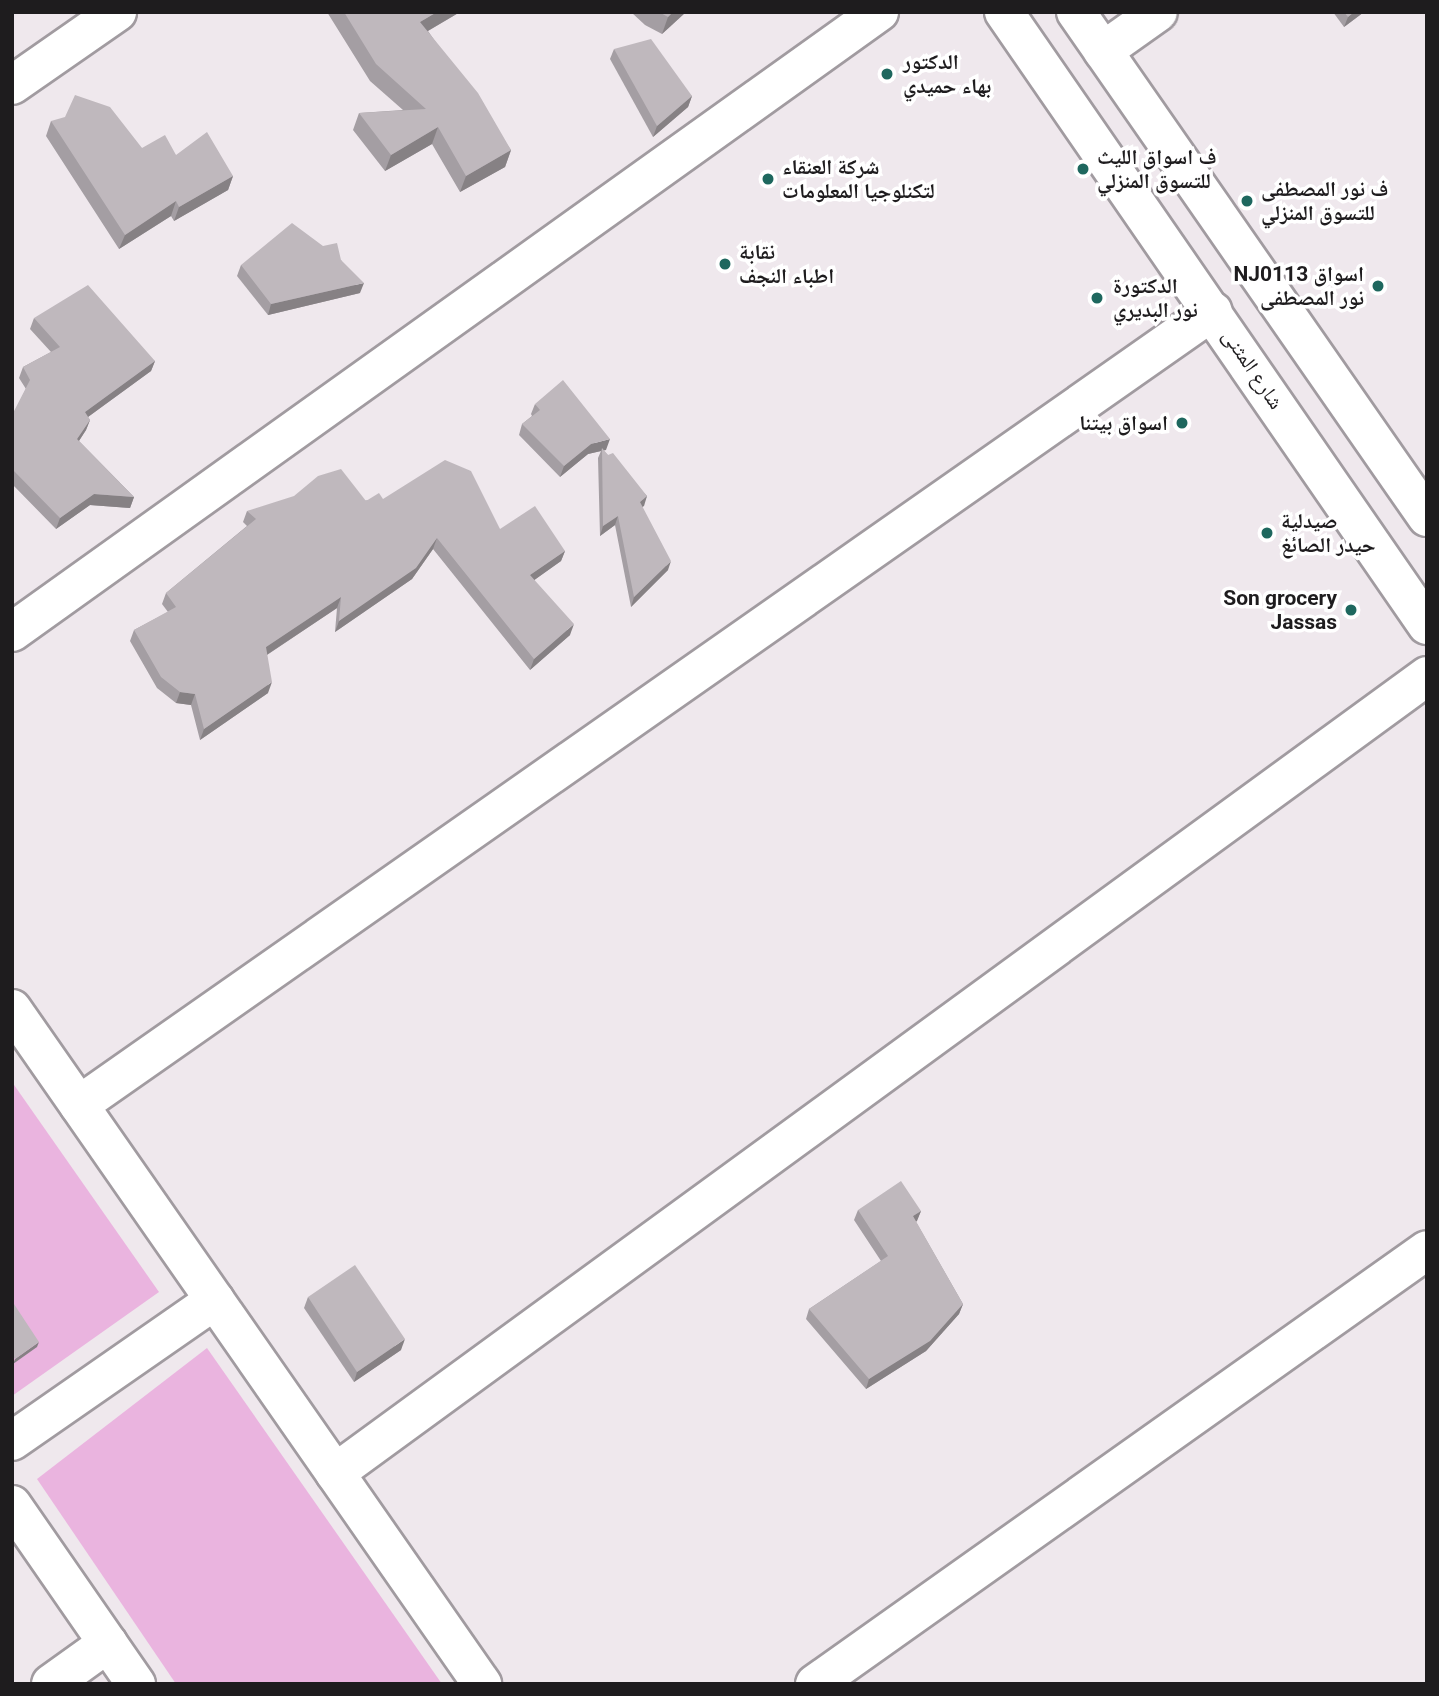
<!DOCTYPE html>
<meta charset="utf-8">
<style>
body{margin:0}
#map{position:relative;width:1439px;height:1696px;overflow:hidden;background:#efe8ed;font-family:Roboto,"Noto Naskh Arabic",sans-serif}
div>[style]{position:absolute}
.green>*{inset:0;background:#eab4df}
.roads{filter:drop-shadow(2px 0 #a19ba0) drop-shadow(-2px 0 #a19ba0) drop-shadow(0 2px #a19ba0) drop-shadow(0 -2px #a19ba0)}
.minor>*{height:38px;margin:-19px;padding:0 19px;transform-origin:19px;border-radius:19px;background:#fff}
.secondary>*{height:38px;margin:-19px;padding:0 19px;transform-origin:19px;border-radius:19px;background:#fff}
.wall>*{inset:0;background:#a49ea3}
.shaded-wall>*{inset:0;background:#868184}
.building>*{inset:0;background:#bfb8bd}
.dots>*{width:19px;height:19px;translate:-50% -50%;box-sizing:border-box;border:4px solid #fff;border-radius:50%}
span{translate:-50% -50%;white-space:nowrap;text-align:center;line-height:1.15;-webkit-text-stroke:7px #fff;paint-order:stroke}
.poi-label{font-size:21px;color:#1e1c1e;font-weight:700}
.left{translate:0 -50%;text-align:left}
.right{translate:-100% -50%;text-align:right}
.street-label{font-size:21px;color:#1e1c1e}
.frame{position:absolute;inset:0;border:14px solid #1e1c1e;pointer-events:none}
</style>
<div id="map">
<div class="green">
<i style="clip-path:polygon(12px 1082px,159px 1292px,12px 1396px)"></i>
<i style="clip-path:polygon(207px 1348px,442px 1684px,176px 1684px,37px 1479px)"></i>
</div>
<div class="roads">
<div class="minor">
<i style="left:1103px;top:51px;width:67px;rotate:-35.3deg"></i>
<i style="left:12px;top:85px;width:128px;rotate:-34.8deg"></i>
<i style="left:12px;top:632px;width:1066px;rotate:-35.57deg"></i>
<i style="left:12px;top:1009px;width:823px;rotate:55.15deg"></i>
<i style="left:79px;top:1105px;width:1384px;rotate:-35deg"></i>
<i style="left:12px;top:1441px;width:247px;rotate:-34.8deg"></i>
<i style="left:335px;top:1473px;width:1352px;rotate:-36.12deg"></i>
<i style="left:12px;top:1505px;width:218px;rotate:55.3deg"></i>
<i style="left:51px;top:1684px;width:70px;rotate:-35.7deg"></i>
<i style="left:815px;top:1684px;width:750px;rotate:-35.34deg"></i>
</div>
<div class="secondary">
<i style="left:1004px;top:12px;width:745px;rotate:55.39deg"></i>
<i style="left:1076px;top:12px;width:615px;rotate:55.2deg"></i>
</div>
</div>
<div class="wall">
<i style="clip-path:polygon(327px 12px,460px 12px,428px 31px,511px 150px,505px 167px,460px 192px,432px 144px,385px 171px,353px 130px,359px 113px,403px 110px,370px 81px)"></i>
<i style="clip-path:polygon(631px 12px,686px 12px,662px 34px,645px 25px)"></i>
<i style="clip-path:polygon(1333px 12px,1364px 12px,1344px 27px)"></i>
<i style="clip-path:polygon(614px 49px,692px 96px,688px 107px,653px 137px,610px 59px)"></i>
<i style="clip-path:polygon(51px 121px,142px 148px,176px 155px,233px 176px,228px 190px,174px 221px,171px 216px,119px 249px,46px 136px)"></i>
<i style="clip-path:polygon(341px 260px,360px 293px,268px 315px,237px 276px,241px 265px)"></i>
<i style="clip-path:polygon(34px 318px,155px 361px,151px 371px,88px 417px,90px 420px,86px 430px,79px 441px,134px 497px,130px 508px,90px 505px,56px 529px,12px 484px,13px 415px,26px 389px,19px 378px,23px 367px,51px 352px,30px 329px)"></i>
<i style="clip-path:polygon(535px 404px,606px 450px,603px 450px,647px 496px,642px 507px,668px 570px,631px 607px,615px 525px,600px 536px,598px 458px,601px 451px,588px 454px,560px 477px,519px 435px,522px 424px,532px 416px,531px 414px)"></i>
<i style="clip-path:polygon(383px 499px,500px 529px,565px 551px,561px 561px,534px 580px,570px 635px,530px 670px,433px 549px,412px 579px,335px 632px,337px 608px,267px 655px,268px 693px,200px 740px,191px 705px,176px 703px,157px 688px,130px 641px,134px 630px,168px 612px,162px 604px,166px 593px,247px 526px,243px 522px,247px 511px)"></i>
<i style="clip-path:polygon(858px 1210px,921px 1211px,916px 1222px,963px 1304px,959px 1314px,926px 1351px,866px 1389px,806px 1319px,809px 1309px,881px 1261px,854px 1220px)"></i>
<i style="clip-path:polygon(308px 1297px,401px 1350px,354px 1382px,304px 1308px)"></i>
</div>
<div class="shaded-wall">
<i style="clip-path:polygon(437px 12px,460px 12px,414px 39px,420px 22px)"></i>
<i style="clip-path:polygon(673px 12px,686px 12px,662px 34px,668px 17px)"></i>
<i style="clip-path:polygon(1354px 12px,1364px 12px,1344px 27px,1348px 17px)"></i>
<i style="clip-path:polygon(692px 96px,688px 107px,653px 137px,657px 126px)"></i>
<i style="clip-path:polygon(438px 127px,432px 144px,385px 171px,391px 155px)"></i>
<i style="clip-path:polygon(511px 150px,505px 167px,460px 192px,466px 176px)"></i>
<i style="clip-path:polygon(233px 176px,228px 190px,174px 221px,179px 207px)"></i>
<i style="clip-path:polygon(176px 201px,171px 216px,119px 249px,125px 235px)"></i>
<i style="clip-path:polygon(364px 283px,360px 293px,268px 315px,271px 304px)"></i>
<i style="clip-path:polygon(155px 361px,151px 371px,81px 422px,85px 412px)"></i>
<i style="clip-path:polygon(90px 420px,86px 430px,73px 450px,77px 439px)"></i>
<i style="clip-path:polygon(610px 439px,606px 450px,602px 451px,602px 448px,601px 451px,588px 454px,560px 477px,564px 466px,591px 444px)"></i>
<i style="clip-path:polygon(94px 494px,134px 497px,130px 508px,90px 505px,56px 529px,60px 518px)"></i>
<i style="clip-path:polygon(647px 496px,644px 506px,636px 511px,640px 502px)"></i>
<i style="clip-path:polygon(618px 516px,615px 525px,600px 536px,603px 526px)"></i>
<i style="clip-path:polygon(437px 538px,433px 549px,412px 579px,335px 632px,339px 621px)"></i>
<i style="clip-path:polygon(565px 551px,561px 561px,526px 586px,530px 575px)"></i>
<i style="clip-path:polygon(671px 561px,668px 570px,631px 607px,634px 597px)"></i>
<i style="clip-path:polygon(341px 597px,337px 608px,262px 658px,266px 647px)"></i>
<i style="clip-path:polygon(574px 624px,570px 635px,530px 670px,534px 659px)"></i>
<i style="clip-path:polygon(272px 682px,268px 693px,200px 740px,204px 729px)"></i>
<i style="clip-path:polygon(180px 692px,195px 694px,191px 705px,176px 703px)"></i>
<i style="clip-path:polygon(921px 1211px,917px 1221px,909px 1226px,913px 1216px)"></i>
<i style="clip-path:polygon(963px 1304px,959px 1314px,926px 1351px,866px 1389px,869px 1379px)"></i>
<i style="clip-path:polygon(405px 1339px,401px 1350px,354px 1382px,357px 1372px)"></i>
<i style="clip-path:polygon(39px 1342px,37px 1347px,13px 1364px,15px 1359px)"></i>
</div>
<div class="building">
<i style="clip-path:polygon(344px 12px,437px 12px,420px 22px,478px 93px,511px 150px,466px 176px,438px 127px,391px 155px,359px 113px,426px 109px,376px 64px)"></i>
<i style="clip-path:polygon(659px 12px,673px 12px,668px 17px)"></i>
<i style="clip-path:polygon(1344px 12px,1354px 12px,1348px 17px)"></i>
<i style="clip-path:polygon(651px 39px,692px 96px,657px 126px,614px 49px)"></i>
<i style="clip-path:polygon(75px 95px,110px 107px,142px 148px,165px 135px,176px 155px,207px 132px,233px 176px,179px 207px,176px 201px,125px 235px,51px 121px,65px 117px)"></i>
<i style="clip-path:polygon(292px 223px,323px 246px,337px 243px,341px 260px,364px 283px,271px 304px,241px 265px)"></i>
<i style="clip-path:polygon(88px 285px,155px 361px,85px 412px,90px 420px,77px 439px,134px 497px,94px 494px,60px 518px,12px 469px,12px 415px,30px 380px,23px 367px,60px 347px,34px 318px)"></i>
<i style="clip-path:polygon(563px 380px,610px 439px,591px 444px,564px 466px,522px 424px,540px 410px,535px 404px)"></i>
<i style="clip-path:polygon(602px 448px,608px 455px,613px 453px,647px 496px,640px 502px,671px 561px,634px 597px,618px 516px,603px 526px)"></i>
<i style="clip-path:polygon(445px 460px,471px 471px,500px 529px,535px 506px,565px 551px,530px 575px,574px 624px,534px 659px,437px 538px,416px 568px,339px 621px,341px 597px,266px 647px,272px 682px,204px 729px,195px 694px,180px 692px,161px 677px,134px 630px,176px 607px,166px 593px,256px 519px,247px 511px,294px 496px,318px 476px,341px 469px,366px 501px,379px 493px,383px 499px)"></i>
<i style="clip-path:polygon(901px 1181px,921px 1211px,913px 1216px,963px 1304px,930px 1341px,869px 1379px,809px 1309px,888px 1256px,858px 1210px)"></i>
<i style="clip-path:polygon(355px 1265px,405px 1339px,357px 1372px,308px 1297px)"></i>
<i style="clip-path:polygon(12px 1301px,39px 1342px,15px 1359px,12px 1355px)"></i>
</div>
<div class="dots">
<i style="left:887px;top:74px;background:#1e675e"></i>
<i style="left:1083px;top:169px;background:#1e675e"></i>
<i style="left:768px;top:179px;background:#1e675e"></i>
<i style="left:1247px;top:201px;background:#1e675e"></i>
<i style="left:725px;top:264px;background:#1e675e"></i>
<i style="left:1378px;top:286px;background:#1e675e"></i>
<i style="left:1097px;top:298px;background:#1e675e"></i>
<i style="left:1182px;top:423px;background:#1e675e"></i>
<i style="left:1267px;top:533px;background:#1e675e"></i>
<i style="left:1351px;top:610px;background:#1e675e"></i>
</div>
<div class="poi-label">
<span class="left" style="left:903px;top:74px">الدكتور<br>بهاء حميدي</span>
<span class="left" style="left:1097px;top:169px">ف اسواق الليث<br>للتسوق المنزلي</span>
<span class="left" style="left:782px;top:179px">شركة العنقاء<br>لتكنلوجيا المعلومات</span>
<span class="left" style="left:1261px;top:201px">ف نور المصطفى<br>للتسوق المنزلي</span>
<span class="left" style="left:739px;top:264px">نقابة<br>اطباء النجف</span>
<span class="right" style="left:1364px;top:286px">NJ0113 اسواق<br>نور المصطفى</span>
<span class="left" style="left:1113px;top:298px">الدكتورة<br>نور البديري</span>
<span class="right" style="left:1168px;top:423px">اسواق بيتنا</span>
<span class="left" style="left:1281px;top:533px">صيدلية<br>حيدر الصائغ</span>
<span class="right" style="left:1337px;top:610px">Son grocery<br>Jassas</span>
</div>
<div class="street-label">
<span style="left:1253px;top:369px;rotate:56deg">شارع المثنى</span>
</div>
<div class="frame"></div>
</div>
